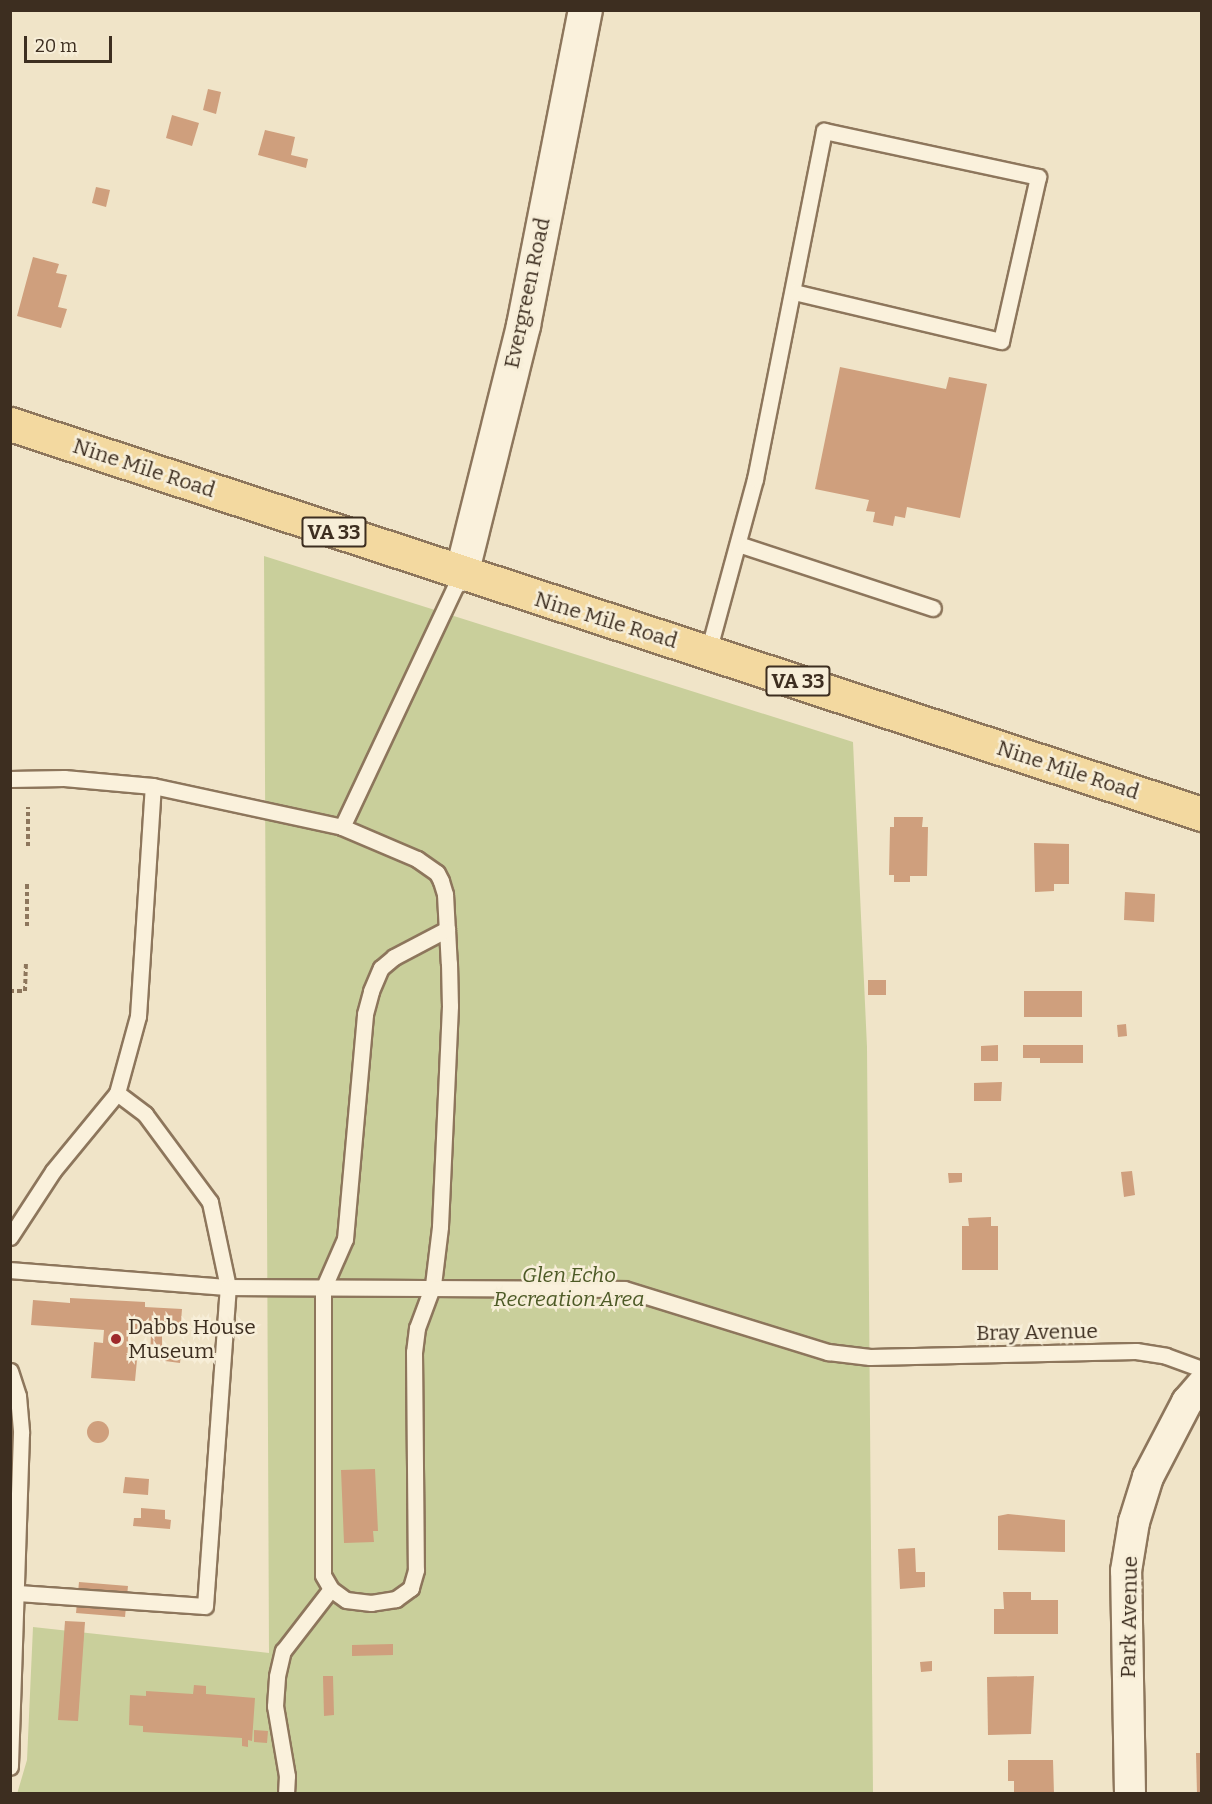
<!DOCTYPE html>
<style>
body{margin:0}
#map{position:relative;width:1212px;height:1804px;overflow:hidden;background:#f0e4c8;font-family:Bitter,serif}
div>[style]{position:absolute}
.green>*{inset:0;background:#c9cf9b}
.building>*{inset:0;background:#cf9f7d}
.round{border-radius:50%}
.path>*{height:4px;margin-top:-2px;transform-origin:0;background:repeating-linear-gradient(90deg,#8d765c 0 4.5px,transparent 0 7.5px)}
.roads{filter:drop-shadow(2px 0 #8d765c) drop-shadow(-2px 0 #8d765c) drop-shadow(0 2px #8d765c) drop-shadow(0 -2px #8d765c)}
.service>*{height:15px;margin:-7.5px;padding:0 7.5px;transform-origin:7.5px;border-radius:7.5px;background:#faf1dc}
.minor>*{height:30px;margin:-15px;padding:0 15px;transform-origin:15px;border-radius:15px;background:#faf1dc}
.tertiary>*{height:33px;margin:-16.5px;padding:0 16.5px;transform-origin:16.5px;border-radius:16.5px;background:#faf1dc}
.primary>*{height:33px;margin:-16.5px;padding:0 16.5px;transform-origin:16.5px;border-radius:16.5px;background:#f3d9a0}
.dots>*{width:16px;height:16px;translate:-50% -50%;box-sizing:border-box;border:3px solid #f7eed8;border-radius:50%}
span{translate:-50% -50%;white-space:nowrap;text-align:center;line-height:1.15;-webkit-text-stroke:5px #f7eed8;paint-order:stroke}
.shield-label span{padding:2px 4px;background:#f7eed8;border:2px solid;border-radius:4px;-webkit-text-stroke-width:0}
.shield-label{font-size:20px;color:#3d2e20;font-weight:700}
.street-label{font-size:21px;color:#3d2e20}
.park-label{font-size:21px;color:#4d5a26;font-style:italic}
.poi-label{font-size:21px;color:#3d2e20}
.left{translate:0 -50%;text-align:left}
.frame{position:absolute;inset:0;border:12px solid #3d2e20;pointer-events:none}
.scale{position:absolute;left:24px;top:36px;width:88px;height:27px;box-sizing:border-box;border:3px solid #3d2e20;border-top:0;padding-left:8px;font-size:18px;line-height:21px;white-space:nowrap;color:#3d2e20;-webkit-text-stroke:4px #f7eed8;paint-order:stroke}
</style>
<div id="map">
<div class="green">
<i style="clip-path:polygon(264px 556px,853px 742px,867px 1047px,873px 1793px,17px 1794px,27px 1760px,33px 1627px,269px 1653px)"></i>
</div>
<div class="building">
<i style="clip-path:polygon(208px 89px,221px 92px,216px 114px,203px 110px)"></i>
<i style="clip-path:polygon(172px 115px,199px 123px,192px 146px,166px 138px)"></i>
<i style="clip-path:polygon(265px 130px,295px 137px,291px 155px,308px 159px,306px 168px,258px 155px)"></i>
<i style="clip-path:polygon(96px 187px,110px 190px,106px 207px,92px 203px)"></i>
<i style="clip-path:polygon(33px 257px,59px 264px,56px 273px,67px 275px,58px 307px,67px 309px,61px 328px,17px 316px)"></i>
<i style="clip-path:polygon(840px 367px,946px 389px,949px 377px,987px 384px,960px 518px,907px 507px,905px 518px,895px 516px,893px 526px,873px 522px,875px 512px,866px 511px,869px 500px,815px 489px)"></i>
<i style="clip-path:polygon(894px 817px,923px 817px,922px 827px,928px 827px,927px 876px,910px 876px,910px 882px,894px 882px,894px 875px,889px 875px,890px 827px,894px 827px)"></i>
<i style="clip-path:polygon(1034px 843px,1069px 844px,1069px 884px,1054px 884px,1054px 891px,1035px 892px)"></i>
<i style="clip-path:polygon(1125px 892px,1155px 894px,1154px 922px,1124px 920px)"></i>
<i style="clip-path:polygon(868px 980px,886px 980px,886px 995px,868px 995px)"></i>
<i style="clip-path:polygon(1024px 991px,1082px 991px,1082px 1017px,1024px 1017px)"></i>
<i style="clip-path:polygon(1126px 1024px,1127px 1036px,1118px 1037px,1117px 1025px)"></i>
<i style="clip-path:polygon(998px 1045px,998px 1061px,981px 1061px,981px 1046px)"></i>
<i style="clip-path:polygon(1023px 1045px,1083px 1045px,1083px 1063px,1040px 1063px,1040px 1058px,1023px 1058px)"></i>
<i style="clip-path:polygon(1002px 1082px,1001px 1101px,974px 1101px,974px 1083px)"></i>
<i style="clip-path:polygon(1132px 1171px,1135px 1195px,1124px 1197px,1121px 1172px)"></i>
<i style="clip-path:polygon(948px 1173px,962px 1173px,962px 1182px,949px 1183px)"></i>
<i style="clip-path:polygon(991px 1217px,991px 1226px,998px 1226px,998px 1270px,962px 1270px,962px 1226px,969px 1226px,968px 1218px)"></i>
<i style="clip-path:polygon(70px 1298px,145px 1302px,145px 1307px,182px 1309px,180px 1335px,162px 1334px,162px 1345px,182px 1347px,180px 1363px,150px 1359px,151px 1333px,129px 1332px,127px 1359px,137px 1360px,135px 1381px,91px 1378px,94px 1342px,103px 1343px,104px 1330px,31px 1325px,33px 1300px,70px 1303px)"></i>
<i class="round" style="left:87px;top:1421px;width:22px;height:22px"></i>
<i style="clip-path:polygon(375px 1469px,378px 1531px,373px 1531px,374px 1542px,344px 1543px,341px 1470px)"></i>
<i style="clip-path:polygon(125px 1477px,149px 1479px,148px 1495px,123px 1493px)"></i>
<i style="clip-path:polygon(141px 1508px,165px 1510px,165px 1519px,171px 1520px,170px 1529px,133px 1526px,134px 1518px,141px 1518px)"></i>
<i style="clip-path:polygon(1008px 1514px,1065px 1520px,1065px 1552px,998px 1550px,998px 1516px)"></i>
<i style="clip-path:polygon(915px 1548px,916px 1572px,925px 1572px,925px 1587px,900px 1589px,898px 1549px)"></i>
<i style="clip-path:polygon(79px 1582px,128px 1586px,125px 1617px,76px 1613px)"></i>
<i style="clip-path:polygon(1003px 1592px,1031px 1592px,1031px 1600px,1058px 1600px,1058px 1634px,994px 1634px,994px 1609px,1004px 1609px)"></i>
<i style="clip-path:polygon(65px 1621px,85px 1622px,78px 1721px,58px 1720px)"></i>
<i style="clip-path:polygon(393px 1644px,393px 1655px,352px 1656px,352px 1645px)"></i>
<i style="clip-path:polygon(932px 1661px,932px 1671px,921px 1672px,920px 1662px)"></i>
<i style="clip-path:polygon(323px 1676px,333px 1676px,334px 1715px,324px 1716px)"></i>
<i style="clip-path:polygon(1034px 1676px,1031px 1734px,988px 1735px,987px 1677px)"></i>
<i style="clip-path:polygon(194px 1685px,206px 1686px,206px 1694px,255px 1698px,252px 1741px,248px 1740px,248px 1747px,242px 1746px,242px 1738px,143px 1732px,143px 1726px,129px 1725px,130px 1695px,146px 1696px,146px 1691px,193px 1694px)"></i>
<i style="clip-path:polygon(254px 1730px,268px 1731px,267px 1743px,254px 1742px)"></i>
<i style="clip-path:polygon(1196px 1753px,1202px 1753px,1202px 1794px,1197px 1794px)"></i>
<i style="clip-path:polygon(1008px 1760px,1053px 1760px,1054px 1794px,1014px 1794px,1014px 1781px,1008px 1781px)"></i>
</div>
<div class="path">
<i style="left:28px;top:846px;width:39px;rotate:-90deg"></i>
<i style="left:27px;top:926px;width:43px;rotate:-90deg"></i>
<i style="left:10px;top:991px;width:15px"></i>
<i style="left:25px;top:991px;width:27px;rotate:-88deg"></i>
</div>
<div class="roads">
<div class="service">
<i style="left:738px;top:544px;width:205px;rotate:18.2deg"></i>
<i style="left:708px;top:652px;width:179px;rotate:-74.8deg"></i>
<i style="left:755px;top:479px;width:355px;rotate:-78.8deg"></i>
<i style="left:824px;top:131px;width:219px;rotate:12.1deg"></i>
<i style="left:1038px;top:177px;width:168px;rotate:102.7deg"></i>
<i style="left:1001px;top:341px;width:213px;rotate:-166.7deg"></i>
<i style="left:10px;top:779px;width:54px;rotate:-1.1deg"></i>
<i style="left:64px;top:778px;width:89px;rotate:5.1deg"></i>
<i style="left:153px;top:786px;width:193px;rotate:12.2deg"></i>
<i style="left:342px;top:827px;width:82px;rotate:23.1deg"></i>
<i style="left:417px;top:859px;width:24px;rotate:35deg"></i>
<i style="left:437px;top:873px;width:9px;rotate:63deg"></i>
<i style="left:441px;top:881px;width:14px;rotate:73deg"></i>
<i style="left:445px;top:894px;width:35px;rotate:87deg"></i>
<i style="left:447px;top:929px;width:34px;rotate:87deg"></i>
<i style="left:449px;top:963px;width:43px;rotate:88.7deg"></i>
<i style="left:450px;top:1006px;width:221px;rotate:92.6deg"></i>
<i style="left:440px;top:1227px;width:58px;rotate:96.9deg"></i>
<i style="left:433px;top:1285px;width:46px;rotate:110.4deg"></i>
<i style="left:417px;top:1328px;width:24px;rotate:97deg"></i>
<i style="left:414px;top:1352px;width:218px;rotate:89.5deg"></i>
<i style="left:416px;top:1570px;width:19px;rotate:106deg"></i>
<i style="left:411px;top:1588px;width:19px;rotate:144deg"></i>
<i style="left:396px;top:1599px;width:25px;rotate:171deg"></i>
<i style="left:371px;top:1603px;width:25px;rotate:-173deg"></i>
<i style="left:346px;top:1600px;width:19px;rotate:-144deg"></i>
<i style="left:331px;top:1589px;width:16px;rotate:-120deg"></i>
<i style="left:323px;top:1575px;width:286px;rotate:-90deg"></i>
<i style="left:323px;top:1289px;width:55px;rotate:-66.3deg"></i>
<i style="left:345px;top:1239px;width:226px;rotate:-84.9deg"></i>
<i style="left:365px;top:1014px;width:24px;rotate:-75deg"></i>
<i style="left:371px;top:991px;width:25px;rotate:-67deg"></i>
<i style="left:381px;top:968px;width:17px;rotate:-40deg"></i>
<i style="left:394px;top:957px;width:60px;rotate:-27.8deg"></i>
<i style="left:342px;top:827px;width:280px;rotate:-64.8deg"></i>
<i style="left:10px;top:1237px;width:79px;rotate:-56.9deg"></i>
<i style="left:53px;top:1171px;width:101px;rotate:-50.6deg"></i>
<i style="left:117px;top:1093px;width:80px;rotate:-74.7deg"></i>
<i style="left:138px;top:1016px;width:230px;rotate:-86.3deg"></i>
<i style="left:10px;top:1270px;width:219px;rotate:4.5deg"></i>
<i style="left:228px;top:1287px;width:87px;rotate:-102deg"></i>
<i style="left:210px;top:1202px;width:109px;rotate:-126.5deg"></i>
<i style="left:145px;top:1114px;width:35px;rotate:-143deg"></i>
<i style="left:10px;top:1371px;width:26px;rotate:72deg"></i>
<i style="left:18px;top:1396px;width:37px;rotate:85deg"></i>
<i style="left:21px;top:1433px;width:334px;rotate:91.9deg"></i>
<i style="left:18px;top:1593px;width:187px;rotate:4deg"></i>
<i style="left:205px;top:1606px;width:320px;rotate:-85.9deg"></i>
<i style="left:228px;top:1287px;width:396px;rotate:0.3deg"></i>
<i style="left:624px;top:1289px;width:214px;rotate:17.2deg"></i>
<i style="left:828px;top:1352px;width:42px;rotate:6.8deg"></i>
<i style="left:870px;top:1357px;width:266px;rotate:-1.3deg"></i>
<i style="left:1136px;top:1351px;width:30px;rotate:9deg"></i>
<i style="left:1166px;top:1356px;width:38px;rotate:20deg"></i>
<i style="left:286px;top:1794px;width:18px;rotate:-87deg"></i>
<i style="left:287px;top:1776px;width:71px;rotate:-99.7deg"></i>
<i style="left:275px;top:1706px;width:30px;rotate:-86deg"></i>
<i style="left:277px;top:1676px;width:26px;rotate:-77deg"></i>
<i style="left:283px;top:1651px;width:78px;rotate:-52.3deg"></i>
</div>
<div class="minor">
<i style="left:1130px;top:1794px;width:223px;rotate:-91deg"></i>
<i style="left:1126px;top:1571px;width:50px;rotate:-80.7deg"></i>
<i style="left:1134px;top:1522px;width:47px;rotate:-72.7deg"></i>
<i style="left:1148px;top:1477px;width:85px;rotate:-62.5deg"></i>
<i style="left:1187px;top:1402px;width:23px;rotate:-49deg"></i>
</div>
<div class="tertiary">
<i style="left:461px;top:574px;width:257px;rotate:-76deg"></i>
<i style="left:523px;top:325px;width:321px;rotate:-78.9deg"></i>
</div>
<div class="primary">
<i style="left:10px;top:424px;width:1254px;rotate:18.12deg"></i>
</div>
</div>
<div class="dots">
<i style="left:116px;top:1339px;background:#9e2a2b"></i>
</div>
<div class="shield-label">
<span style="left:334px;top:532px">VA 33</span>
<span style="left:798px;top:681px">VA 33</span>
</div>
<div class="street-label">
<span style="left:527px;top:293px;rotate:-78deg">Evergreen Road</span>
<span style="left:144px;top:468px;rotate:18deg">Nine Mile Road</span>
<span style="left:606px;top:620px;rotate:17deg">Nine Mile Road</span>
<span style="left:1068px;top:770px;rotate:18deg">Nine Mile Road</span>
<span style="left:1037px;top:1332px;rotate:-1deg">Bray Avenue</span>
<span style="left:1129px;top:1617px;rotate:-89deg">Park Avenue</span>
</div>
<div class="park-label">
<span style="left:569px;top:1287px">Glen Echo<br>Recreation Area</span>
</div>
<div class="poi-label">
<span class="left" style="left:128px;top:1339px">Dabbs House<br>Museum</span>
</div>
<div class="frame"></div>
<div class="scale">20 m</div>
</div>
